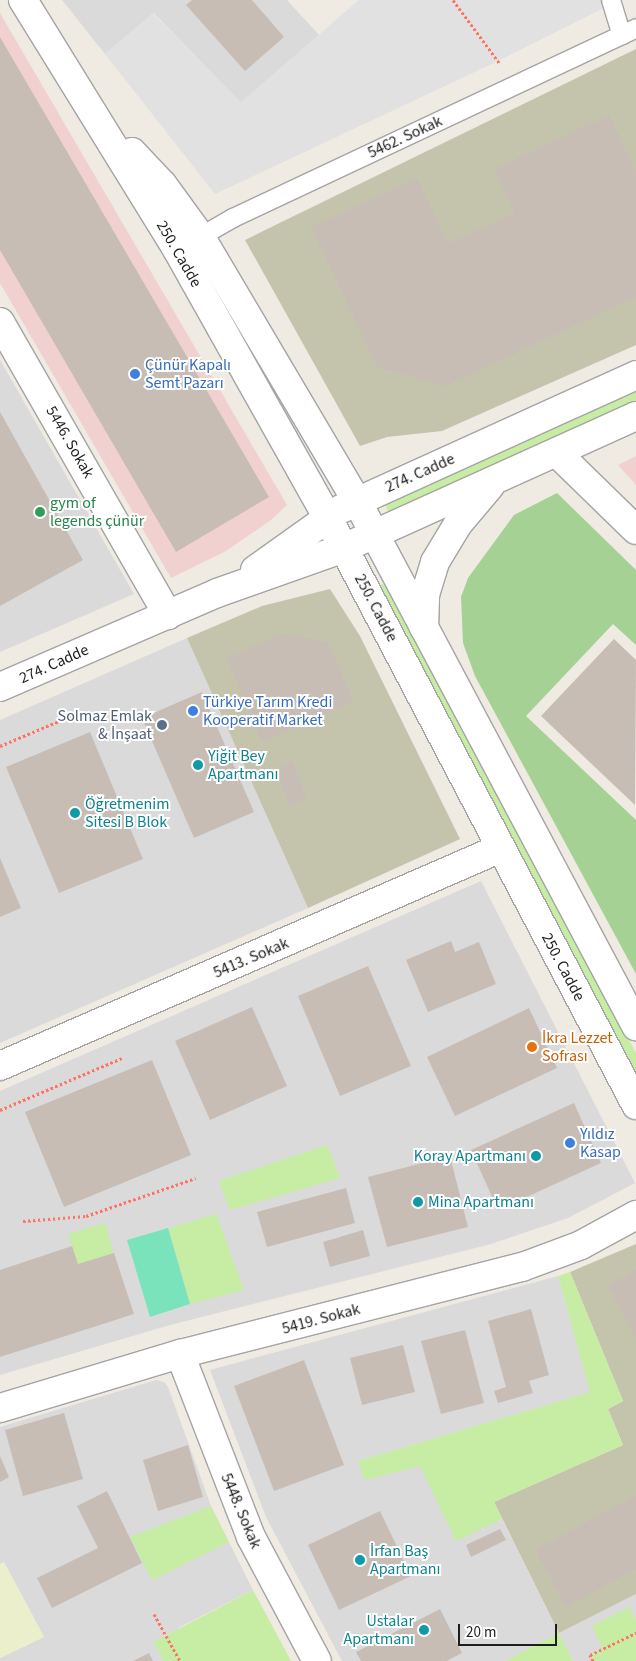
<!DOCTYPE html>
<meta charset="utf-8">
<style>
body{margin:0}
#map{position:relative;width:636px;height:1661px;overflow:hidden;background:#efeae2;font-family:"Source Sans 3",sans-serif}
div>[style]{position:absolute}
.residential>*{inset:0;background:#dbdada}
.commercial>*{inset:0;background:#f1d1cf}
.construction>*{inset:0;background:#c4c4ad}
.farmland>*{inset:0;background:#ecefcb}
.grass>*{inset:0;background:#c7eda4}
.forest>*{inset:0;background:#a5d194}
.pitch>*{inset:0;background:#7ae3bb}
.parking>*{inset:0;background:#e1e1e1}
.building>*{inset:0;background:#c7bdb5}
.path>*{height:3px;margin-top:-1.5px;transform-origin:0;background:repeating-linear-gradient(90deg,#ff7362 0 2.5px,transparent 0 5px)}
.roads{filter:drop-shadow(1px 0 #a4a4a4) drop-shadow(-1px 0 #a4a4a4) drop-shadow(0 1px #a4a4a4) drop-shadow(0 -1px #a4a4a4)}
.service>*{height:18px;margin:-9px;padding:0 9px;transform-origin:9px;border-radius:9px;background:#fff}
.minor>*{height:28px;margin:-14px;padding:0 14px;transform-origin:14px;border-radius:14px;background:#fff}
.tertiary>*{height:28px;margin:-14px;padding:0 14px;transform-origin:14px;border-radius:14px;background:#fff}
.dots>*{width:14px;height:14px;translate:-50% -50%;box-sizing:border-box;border:2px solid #fff;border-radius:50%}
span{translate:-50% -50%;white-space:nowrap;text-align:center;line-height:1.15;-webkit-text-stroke:4px #fff;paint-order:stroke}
.street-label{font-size:16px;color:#1d1d1d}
.shop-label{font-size:16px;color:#366cbe}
.left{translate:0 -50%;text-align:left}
.leisure-label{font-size:16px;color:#27864d}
.service-label{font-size:16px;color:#4e5e75}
.right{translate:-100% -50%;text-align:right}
.culture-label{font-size:16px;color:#0d838f}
.food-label{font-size:16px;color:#c56008}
.scale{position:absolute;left:458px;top:1624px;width:99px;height:22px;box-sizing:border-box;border:2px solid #1d1d1d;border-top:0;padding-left:6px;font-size:15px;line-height:18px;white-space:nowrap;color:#1d1d1d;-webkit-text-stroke:4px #fff;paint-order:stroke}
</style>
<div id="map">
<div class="residential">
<i style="clip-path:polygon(62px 0,287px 0,319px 35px,241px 103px,154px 13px,105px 54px)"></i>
<i style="clip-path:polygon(0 360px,134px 594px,0 652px)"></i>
<i style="clip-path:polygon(187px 638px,308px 908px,0 1043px,0 720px)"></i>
<i style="clip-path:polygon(481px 881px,635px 1183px,568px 1218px,491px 1244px,170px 1325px,0 1375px,0 1091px)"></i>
<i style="clip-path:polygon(558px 1276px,591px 1392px,358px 1461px,420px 1466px,469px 1453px,559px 1633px,636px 1594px,636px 1661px,573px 1661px,559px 1634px,505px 1661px,342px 1661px,266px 1517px,210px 1370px)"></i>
<i style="clip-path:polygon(156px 1380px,164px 1382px,168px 1387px,211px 1506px,253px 1590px,178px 1628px,196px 1661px,0 1661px,0 1658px,44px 1637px,4px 1562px,0 1564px,0 1427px)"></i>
</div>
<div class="commercial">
<i style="clip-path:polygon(0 13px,287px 505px,271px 520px,226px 551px,171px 578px,0 283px)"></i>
<i style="clip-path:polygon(636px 456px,636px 485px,618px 465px)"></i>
</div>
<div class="construction">
<i style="clip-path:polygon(636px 49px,636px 345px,442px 431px,387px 437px,360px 446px,245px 240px)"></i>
<i style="clip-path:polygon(330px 589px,360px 636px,460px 839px,308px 908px,187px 638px,262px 606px)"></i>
<i style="clip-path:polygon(636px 1244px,636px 1594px,559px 1633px,494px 1502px,623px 1445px,608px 1409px,623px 1401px,570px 1272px)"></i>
</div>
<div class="farmland">
<i style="clip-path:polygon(4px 1562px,44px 1637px,0 1658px,0 1564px)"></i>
</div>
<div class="grass">
<i style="clip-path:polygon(636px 388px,636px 401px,390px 516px,385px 504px)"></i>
<i style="clip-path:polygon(387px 582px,636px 1053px,636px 1078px,377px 587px)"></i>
<i style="clip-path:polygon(327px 1145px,340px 1178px,230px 1210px,219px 1181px)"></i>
<i style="clip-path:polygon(216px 1214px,244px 1290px,190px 1304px,168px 1228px)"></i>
<i style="clip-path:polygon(105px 1223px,114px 1253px,78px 1264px,68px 1234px)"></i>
<i style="clip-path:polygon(570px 1272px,623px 1401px,608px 1409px,623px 1445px,494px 1502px,502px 1519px,456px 1541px,420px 1466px,364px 1480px,358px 1461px,590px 1392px,558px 1276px)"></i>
<i style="clip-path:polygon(211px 1506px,229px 1542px,152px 1580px,130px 1537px)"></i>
<i style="clip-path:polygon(253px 1590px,291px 1661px,164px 1661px,153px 1642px)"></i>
<i style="clip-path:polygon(629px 1607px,636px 1620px,636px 1661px,593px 1661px,590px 1655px,603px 1649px,592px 1626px)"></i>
<i style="clip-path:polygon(559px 1633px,573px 1661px,505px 1661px)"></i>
</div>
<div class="forest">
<i style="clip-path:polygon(557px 493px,636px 570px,636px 645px,613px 624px,526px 716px,636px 820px,636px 974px,475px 676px,463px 643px,461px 597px,468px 578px,514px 515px)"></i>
</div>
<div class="pitch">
<i style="clip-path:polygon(168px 1228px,190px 1304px,150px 1317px,127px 1240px)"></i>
</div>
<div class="parking">
<i style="clip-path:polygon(359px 0,611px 0,612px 4px,498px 61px,215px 194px,105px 54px,153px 13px,241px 102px)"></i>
</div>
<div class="building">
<i style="clip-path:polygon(192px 0,252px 0,284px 37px,245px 71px,186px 5px)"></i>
<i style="clip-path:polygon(0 37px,269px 497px,176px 552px,0 250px)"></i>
<i style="clip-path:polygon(609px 115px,636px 172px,636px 297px,445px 386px,377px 367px,311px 227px,417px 178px,448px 243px,515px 213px,494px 169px)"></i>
<i style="clip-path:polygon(0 412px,83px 560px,0 606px)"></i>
<i style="clip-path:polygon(282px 634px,328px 642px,354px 702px,262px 742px,226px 658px)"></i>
<i style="clip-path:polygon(614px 639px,636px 660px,635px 805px,541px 716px)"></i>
<i style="clip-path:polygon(202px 692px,254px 812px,194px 838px,142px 718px)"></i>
<i style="clip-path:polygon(90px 732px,143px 859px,59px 893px,6px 767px)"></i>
<i style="clip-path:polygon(293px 762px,307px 799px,290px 807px,275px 769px)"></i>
<i style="clip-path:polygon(0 858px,21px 908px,0 917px)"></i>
<i style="clip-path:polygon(451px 941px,455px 952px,479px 942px,496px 984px,428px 1012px,406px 960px)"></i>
<i style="clip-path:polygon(368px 966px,411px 1066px,340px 1096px,298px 996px)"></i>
<i style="clip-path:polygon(252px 1007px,287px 1086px,210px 1120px,175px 1041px)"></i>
<i style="clip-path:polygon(529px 1008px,557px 1068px,455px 1116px,427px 1057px)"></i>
<i style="clip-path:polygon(152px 1060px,191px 1155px,64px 1207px,25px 1112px)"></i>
<i style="clip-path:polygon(574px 1103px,601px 1163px,498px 1210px,471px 1150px)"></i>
<i style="clip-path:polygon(450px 1156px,468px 1227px,387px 1247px,368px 1177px)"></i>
<i style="clip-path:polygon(346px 1188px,355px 1223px,267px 1247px,257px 1212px)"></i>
<i style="clip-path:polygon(363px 1230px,370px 1256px,330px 1267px,323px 1242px)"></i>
<i style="clip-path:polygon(72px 1246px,78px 1264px,114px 1253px,134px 1314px,0 1357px,0 1270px)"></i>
<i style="clip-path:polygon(636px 1270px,636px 1340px,607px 1285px)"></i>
<i style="clip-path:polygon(531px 1309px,549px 1375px,529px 1381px,533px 1393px,498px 1403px,494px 1391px,506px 1387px,488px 1321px)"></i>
<i style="clip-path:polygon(465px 1330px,484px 1403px,441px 1414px,421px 1341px)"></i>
<i style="clip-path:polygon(403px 1345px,415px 1392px,362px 1405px,350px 1358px)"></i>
<i style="clip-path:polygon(304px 1360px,344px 1465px,274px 1491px,234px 1386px)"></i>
<i style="clip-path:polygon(64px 1413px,83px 1479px,23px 1496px,5px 1430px)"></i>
<i style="clip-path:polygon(188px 1445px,203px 1497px,158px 1511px,143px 1460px)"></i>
<i style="clip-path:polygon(0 1456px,9px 1477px,0 1482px)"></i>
<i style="clip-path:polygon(107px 1491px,142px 1563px,52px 1608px,37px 1578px,98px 1548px,77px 1506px)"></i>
<i style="clip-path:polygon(636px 1495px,636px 1569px,566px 1607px,535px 1550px)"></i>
<i style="clip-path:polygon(380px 1511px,411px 1576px,339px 1610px,308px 1545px)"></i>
<i style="clip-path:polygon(500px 1529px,506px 1540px,471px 1557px,466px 1545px)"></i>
<i style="clip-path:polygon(440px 1609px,462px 1653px,447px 1661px,361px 1661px,356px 1652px)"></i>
<i style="clip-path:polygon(149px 1653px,153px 1661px,133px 1661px)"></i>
</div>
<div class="path">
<i style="left:453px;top:0;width:79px;rotate:53.7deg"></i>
<i style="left:0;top:746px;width:87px;rotate:-23deg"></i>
<i style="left:0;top:1110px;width:133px;rotate:-23.1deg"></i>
<i style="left:23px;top:1221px;width:63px;rotate:-4.5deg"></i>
<i style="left:86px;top:1216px;width:116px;rotate:-19.1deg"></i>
<i style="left:154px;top:1614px;width:54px;rotate:61deg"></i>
<i style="left:593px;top:1661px;width:7px;rotate:-117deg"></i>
<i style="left:590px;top:1655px;width:51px;rotate:-25.6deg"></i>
</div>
<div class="roads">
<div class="service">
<i style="left:611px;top:0;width:37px;rotate:73deg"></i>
<i style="left:193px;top:241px;width:46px;rotate:-29.9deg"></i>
<i style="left:233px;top:218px;width:446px;rotate:-25.2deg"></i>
</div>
<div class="minor">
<i style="left:0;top:322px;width:338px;rotate:60.2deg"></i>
<i style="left:557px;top:453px;width:110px;rotate:44.3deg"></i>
<i style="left:255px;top:570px;width:90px;rotate:-35.5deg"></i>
<i style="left:0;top:687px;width:236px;rotate:-23.4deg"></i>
<i style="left:217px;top:593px;width:135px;rotate:-19.5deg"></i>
<i style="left:0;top:1066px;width:546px;rotate:-23.52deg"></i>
<i style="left:180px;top:1354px;width:196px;rotate:68.8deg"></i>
<i style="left:251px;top:1537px;width:140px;rotate:62deg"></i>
<i style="left:0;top:1408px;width:188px;rotate:-16.7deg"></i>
<i style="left:180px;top:1354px;width:353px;rotate:-14.3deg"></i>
<i style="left:522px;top:1267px;width:63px;rotate:-20.4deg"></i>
<i style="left:581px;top:1245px;width:63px;rotate:-28.6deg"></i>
</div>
<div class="tertiary">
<i style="left:23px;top:0;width:295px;rotate:58.3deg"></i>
<i style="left:178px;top:251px;width:306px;rotate:60.7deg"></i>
<i style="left:328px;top:518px;width:663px;rotate:62.31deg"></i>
<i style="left:132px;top:152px;width:45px;rotate:46.8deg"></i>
<i style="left:163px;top:185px;width:63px;rotate:54deg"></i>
<i style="left:200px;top:236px;width:308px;rotate:59.4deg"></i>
<i style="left:357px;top:501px;width:595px;rotate:62.01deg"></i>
<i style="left:341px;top:509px;width:324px;rotate:-24.4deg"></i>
<i style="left:357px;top:542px;width:306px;rotate:-24.3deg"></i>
<i style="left:424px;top:628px;width:33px;rotate:-88deg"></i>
<i style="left:425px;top:595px;width:34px;rotate:-73deg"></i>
<i style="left:435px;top:562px;width:44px;rotate:-58.8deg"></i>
<i style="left:458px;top:524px;width:50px;rotate:-49.9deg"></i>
</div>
</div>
<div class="dots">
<i style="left:135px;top:374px;background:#3f7fe0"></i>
<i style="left:40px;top:512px;background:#2e9e5b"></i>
<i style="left:193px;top:711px;background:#3f7fe0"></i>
<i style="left:162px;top:725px;background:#5c6f8a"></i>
<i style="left:198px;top:765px;background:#0f9aa8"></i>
<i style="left:75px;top:813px;background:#0f9aa8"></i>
<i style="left:532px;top:1047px;background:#e8710a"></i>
<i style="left:570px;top:1143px;background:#3f7fe0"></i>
<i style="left:536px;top:1156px;background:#0f9aa8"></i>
<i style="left:418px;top:1202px;background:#0f9aa8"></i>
<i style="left:360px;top:1560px;background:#0f9aa8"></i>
<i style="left:424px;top:1630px;background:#0f9aa8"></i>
</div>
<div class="street-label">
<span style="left:405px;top:137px;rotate:-25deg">5462. Sokak</span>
<span style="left:179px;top:254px;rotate:60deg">250. Cadde</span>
<span style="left:70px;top:442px;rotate:60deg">5446. Sokak</span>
<span style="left:420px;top:473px;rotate:-24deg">274. Cadde</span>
<span style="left:376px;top:608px;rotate:62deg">250. Cadde</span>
<span style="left:54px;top:664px;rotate:-24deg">274. Cadde</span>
<span style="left:251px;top:958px;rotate:-23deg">5413. Sokak</span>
<span style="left:563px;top:967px;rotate:62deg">250. Cadde</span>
<span style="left:321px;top:1319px;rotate:-15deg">5419. Sokak</span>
<span style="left:241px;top:1511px;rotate:67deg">5448. Sokak</span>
</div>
<div class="shop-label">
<span class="left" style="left:145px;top:374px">Çünür Kapalı<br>Semt Pazarı</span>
<span class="left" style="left:203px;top:711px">Türkiye Tarım Kredi<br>Kooperatif Market</span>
<span class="left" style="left:580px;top:1143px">Yıldız<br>Kasap</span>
</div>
<div class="leisure-label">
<span class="left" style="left:50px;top:512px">gym of<br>legends çünür</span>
</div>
<div class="service-label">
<span class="right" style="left:152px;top:725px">Solmaz Emlak<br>&amp; İnşaat</span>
</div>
<div class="culture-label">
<span class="left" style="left:208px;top:765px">Yiğit Bey<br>Apartmanı</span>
<span class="left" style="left:85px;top:813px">Öğretmenim<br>Sitesi B Blok</span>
<span class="right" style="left:526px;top:1156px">Koray Apartmanı</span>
<span class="left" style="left:428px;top:1202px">Mina Apartmanı</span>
<span class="left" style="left:370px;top:1560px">İrfan Baş<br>Apartmanı</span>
<span class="right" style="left:414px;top:1630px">Ustalar<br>Apartmanı</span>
</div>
<div class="food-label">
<span class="left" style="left:542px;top:1047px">İkra Lezzet<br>Sofrası</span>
</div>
<div class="scale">20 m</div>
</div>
